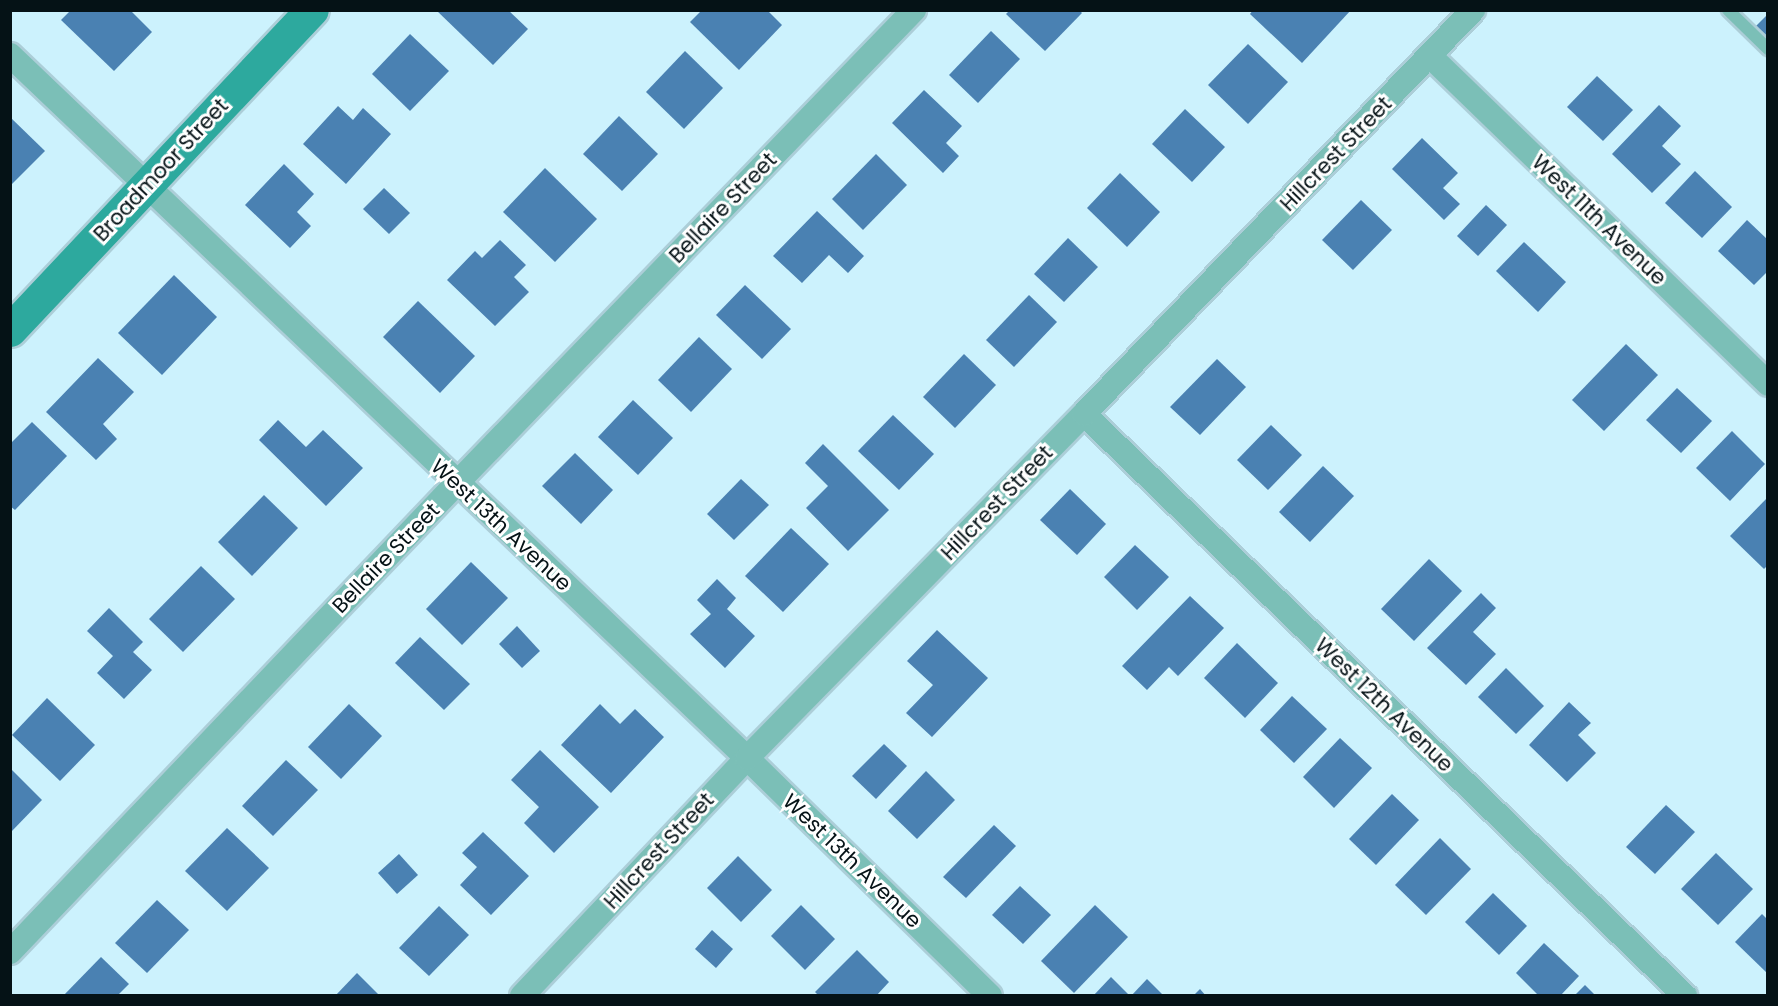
<!DOCTYPE html>
<style>
body{margin:0}
#map{position:relative;width:1778px;height:1006px;overflow:hidden;background:#ccf2fd;font-family:Poppins,sans-serif}
div>[style]{position:absolute}
.building>*{inset:0;background:#4a81b2}
.roads{filter:drop-shadow(2px 0 #acced8) drop-shadow(-2px 0 #acced8) drop-shadow(0 2px #acced8) drop-shadow(0 -2px #acced8)}
.lane>*{height:12px;margin:-6px;padding:0 6px;transform-origin:6px;border-radius:6px;background:#7bbfb7}
.street>*{height:24px;margin:-12px;padding:0 12px;transform-origin:12px;border-radius:12px;background:#7bbfb7}
.secondary>*{height:33px;margin:-16.5px;padding:0 16.5px;transform-origin:16.5px;border-radius:16.5px;background:#2da99e}
span{translate:-50% -50%;white-space:nowrap;text-align:center;line-height:1.15;-webkit-text-stroke:6px #fff;paint-order:stroke}
.street-label{font-size:21px;color:#051216}
.frame{position:absolute;inset:0;border:12px solid #051216;pointer-events:none}
</style>
<div id="map">
<div class="building">
<i style="clip-path:polygon(71px 10px,130px 10px,152px 32px,114px 71px,61px 20px)"></i>
<i style="clip-path:polygon(436px 10px,508px 10px,528px 29px,493px 65px)"></i>
<i style="clip-path:polygon(702px 10px,767px 10px,782px 25px,739px 70px,690px 22px)"></i>
<i style="clip-path:polygon(1010px 10px,1079px 10px,1082px 13px,1045px 51px,1006px 14px)"></i>
<i style="clip-path:polygon(1253px 10px,1351px 10px,1302px 63px,1250px 14px)"></i>
<i style="clip-path:polygon(1768px 14px,1768px 37px,1756px 26px)"></i>
<i style="clip-path:polygon(991px 31px,1020px 59px,978px 103px,949px 75px)"></i>
<i style="clip-path:polygon(410px 34px,449px 71px,410px 111px,372px 74px)"></i>
<i style="clip-path:polygon(1248px 44px,1288px 82px,1248px 124px,1208px 85px)"></i>
<i style="clip-path:polygon(685px 51px,723px 88px,684px 129px,646px 92px)"></i>
<i style="clip-path:polygon(1597px 76px,1633px 110px,1603px 141px,1567px 107px)"></i>
<i style="clip-path:polygon(924px 90px,962px 126px,946px 143px,959px 156px,943px 173px,892px 123px)"></i>
<i style="clip-path:polygon(1659px 105px,1681px 126px,1662px 146px,1681px 164px,1652px 193px,1612px 154px)"></i>
<i style="clip-path:polygon(338px 106px,353px 120px,363px 108px,391px 134px,346px 184px,303px 144px)"></i>
<i style="clip-path:polygon(1185px 109px,1225px 147px,1192px 182px,1152px 144px)"></i>
<i style="clip-path:polygon(619px 116px,658px 154px,622px 191px,583px 154px)"></i>
<i style="clip-path:polygon(10px 117px,45px 151px,10px 186px)"></i>
<i style="clip-path:polygon(1422px 138px,1458px 173px,1443px 188px,1460px 204px,1444px 220px,1392px 169px)"></i>
<i style="clip-path:polygon(876px 154px,907px 185px,863px 230px,832px 199px)"></i>
<i style="clip-path:polygon(284px 164px,314px 194px,297px 212px,311px 226px,290px 248px,245px 205px)"></i>
<i style="clip-path:polygon(545px 168px,597px 219px,555px 262px,503px 212px)"></i>
<i style="clip-path:polygon(1695px 171px,1732px 207px,1702px 238px,1665px 203px)"></i>
<i style="clip-path:polygon(1120px 173px,1160px 212px,1127px 247px,1087px 208px)"></i>
<i style="clip-path:polygon(384px 188px,410px 213px,389px 234px,363px 209px)"></i>
<i style="clip-path:polygon(1361px 200px,1392px 230px,1353px 270px,1322px 240px)"></i>
<i style="clip-path:polygon(1486px 205px,1507px 225px,1478px 256px,1457px 236px)"></i>
<i style="clip-path:polygon(817px 211px,864px 256px,848px 273px,829px 255px,802px 283px,773px 256px)"></i>
<i style="clip-path:polygon(1747px 220px,1768px 240px,1768px 271px,1754px 285px,1718px 251px)"></i>
<i style="clip-path:polygon(1068px 238px,1098px 267px,1064px 302px,1034px 274px)"></i>
<i style="clip-path:polygon(500px 240px,526px 265px,514px 277px,529px 292px,495px 326px,447px 280px,475px 251px,482px 258px)"></i>
<i style="clip-path:polygon(1524px 242px,1566px 282px,1538px 312px,1496px 271px)"></i>
<i style="clip-path:polygon(174px 275px,217px 317px,162px 375px,118px 333px)"></i>
<i style="clip-path:polygon(745px 285px,791px 329px,762px 359px,716px 315px)"></i>
<i style="clip-path:polygon(1029px 295px,1057px 322px,1014px 367px,986px 340px)"></i>
<i style="clip-path:polygon(418px 301px,475px 356px,440px 393px,383px 337px)"></i>
<i style="clip-path:polygon(699px 337px,732px 369px,691px 412px,658px 380px)"></i>
<i style="clip-path:polygon(1626px 344px,1658px 375px,1604px 431px,1572px 400px)"></i>
<i style="clip-path:polygon(964px 354px,996px 385px,955px 428px,923px 397px)"></i>
<i style="clip-path:polygon(98px 358px,134px 392px,103px 424px,117px 439px,96px 460px,46px 412px)"></i>
<i style="clip-path:polygon(1217px 359px,1246px 387px,1200px 435px,1170px 407px)"></i>
<i style="clip-path:polygon(1677px 388px,1712px 421px,1681px 453px,1646px 420px)"></i>
<i style="clip-path:polygon(633px 400px,673px 438px,638px 475px,598px 437px)"></i>
<i style="clip-path:polygon(893px 415px,934px 454px,899px 490px,858px 451px)"></i>
<i style="clip-path:polygon(278px 420px,306px 447px,323px 430px,363px 468px,326px 506px,259px 440px)"></i>
<i style="clip-path:polygon(32px 422px,67px 456px,15px 510px,10px 506px,10px 444px)"></i>
<i style="clip-path:polygon(1271px 425px,1302px 455px,1268px 490px,1237px 460px)"></i>
<i style="clip-path:polygon(1732px 431px,1765px 464px,1730px 501px,1696px 468px)"></i>
<i style="clip-path:polygon(823px 444px,889px 510px,848px 551px,806px 508px,828px 486px,805px 463px)"></i>
<i style="clip-path:polygon(575px 453px,613px 490px,581px 524px,542px 486px)"></i>
<i style="clip-path:polygon(1323px 466px,1354px 496px,1310px 542px,1279px 512px)"></i>
<i style="clip-path:polygon(741px 479px,769px 505px,734px 540px,707px 514px)"></i>
<i style="clip-path:polygon(1070px 489px,1106px 524px,1077px 555px,1040px 520px)"></i>
<i style="clip-path:polygon(264px 495px,298px 528px,252px 576px,218px 542px)"></i>
<i style="clip-path:polygon(1768px 497px,1768px 565px,1764px 569px,1730px 536px)"></i>
<i style="clip-path:polygon(791px 528px,829px 564px,783px 612px,745px 576px)"></i>
<i style="clip-path:polygon(1135px 545px,1169px 577px,1137px 610px,1104px 577px)"></i>
<i style="clip-path:polygon(1429px 559px,1462px 591px,1414px 641px,1381px 609px)"></i>
<i style="clip-path:polygon(471px 562px,508px 598px,462px 645px,426px 609px)"></i>
<i style="clip-path:polygon(201px 566px,235px 599px,183px 652px,149px 619px)"></i>
<i style="clip-path:polygon(717px 579px,736px 598px,727px 609px,755px 636px,725px 668px,690px 634px,711px 614px,697px 600px)"></i>
<i style="clip-path:polygon(1481px 593px,1496px 608px,1473px 632px,1496px 654px,1466px 685px,1427px 648px)"></i>
<i style="clip-path:polygon(1190px 596px,1224px 628px,1178px 676px,1169px 667px,1147px 690px,1122px 666px)"></i>
<i style="clip-path:polygon(109px 608px,143px 642px,133px 652px,152px 670px,124px 699px,97px 673px,113px 656px,87px 631px)"></i>
<i style="clip-path:polygon(517px 626px,540px 651px,522px 668px,499px 644px)"></i>
<i style="clip-path:polygon(937px 630px,988px 678px,932px 737px,906px 713px,933px 685px,907px 661px)"></i>
<i style="clip-path:polygon(420px 637px,470px 684px,444px 710px,395px 663px)"></i>
<i style="clip-path:polygon(1237px 643px,1278px 683px,1245px 718px,1204px 678px)"></i>
<i style="clip-path:polygon(1506px 668px,1544px 706px,1516px 734px,1478px 697px)"></i>
<i style="clip-path:polygon(1292px 696px,1327px 729px,1294px 763px,1260px 730px)"></i>
<i style="clip-path:polygon(47px 698px,95px 745px,60px 781px,12px 735px)"></i>
<i style="clip-path:polygon(1569px 702px,1591px 723px,1578px 735px,1596px 753px,1567px 782px,1529px 745px)"></i>
<i style="clip-path:polygon(349px 704px,382px 736px,341px 779px,308px 747px)"></i>
<i style="clip-path:polygon(600px 704px,620px 724px,635px 709px,664px 737px,611px 793px,561px 745px)"></i>
<i style="clip-path:polygon(1340px 738px,1372px 768px,1334px 808px,1303px 777px)"></i>
<i style="clip-path:polygon(884px 744px,907px 766px,876px 799px,852px 776px)"></i>
<i style="clip-path:polygon(540px 750px,599px 807px,554px 853px,524px 823px,539px 807px,511px 780px)"></i>
<i style="clip-path:polygon(286px 760px,318px 790px,273px 836px,242px 806px)"></i>
<i style="clip-path:polygon(12px 770px,42px 800px,10px 833px,10px 771px)"></i>
<i style="clip-path:polygon(926px 771px,955px 800px,917px 839px,888px 811px)"></i>
<i style="clip-path:polygon(1392px 794px,1419px 820px,1376px 865px,1349px 839px)"></i>
<i style="clip-path:polygon(1666px 805px,1695px 832px,1655px 874px,1626px 847px)"></i>
<i style="clip-path:polygon(994px 825px,1016px 846px,966px 898px,943px 877px)"></i>
<i style="clip-path:polygon(227px 828px,269px 868px,227px 911px,185px 871px)"></i>
<i style="clip-path:polygon(483px 832px,529px 876px,491px 915px,460px 885px,477px 867px,462px 853px)"></i>
<i style="clip-path:polygon(1440px 838px,1471px 869px,1426px 915px,1395px 885px)"></i>
<i style="clip-path:polygon(1716px 853px,1753px 889px,1718px 925px,1681px 889px)"></i>
<i style="clip-path:polygon(399px 854px,418px 875px,397px 894px,378px 873px)"></i>
<i style="clip-path:polygon(738px 856px,772px 890px,741px 922px,707px 888px)"></i>
<i style="clip-path:polygon(1020px 886px,1051px 915px,1023px 944px,992px 915px)"></i>
<i style="clip-path:polygon(1493px 893px,1527px 926px,1499px 955px,1465px 922px)"></i>
<i style="clip-path:polygon(157px 900px,189px 930px,147px 973px,115px 943px)"></i>
<i style="clip-path:polygon(801px 905px,835px 939px,805px 970px,771px 936px)"></i>
<i style="clip-path:polygon(1095px 905px,1128px 937px,1074px 993px,1041px 961px)"></i>
<i style="clip-path:polygon(439px 906px,469px 935px,429px 976px,399px 948px)"></i>
<i style="clip-path:polygon(1762px 914px,1768px 920px,1768px 974px,1735px 942px)"></i>
<i style="clip-path:polygon(712px 930px,733px 949px,716px 968px,695px 949px)"></i>
<i style="clip-path:polygon(1544px 943px,1579px 976px,1560px 996px,1539px 996px,1516px 973px)"></i>
<i style="clip-path:polygon(857px 950px,889px 982px,876px 996px,819px 996px,815px 992px)"></i>
<i style="clip-path:polygon(101px 957px,129px 984px,117px 996px,63px 996px)"></i>
<i style="clip-path:polygon(357px 973px,380px 996px,335px 996px)"></i>
<i style="clip-path:polygon(1111px 977px,1130px 996px,1093px 996px)"></i>
<i style="clip-path:polygon(1147px 979px,1164px 996px,1131px 996px)"></i>
<i style="clip-path:polygon(1585px 985px,1596px 996px,1574px 996px)"></i>
<i style="clip-path:polygon(1200px 989px,1206px 996px,1193px 996px)"></i>
</div>
<div class="roads">
<div class="lane">
<i style="left:1728px;top:10px;width:56px;rotate:44.3deg"></i>
</div>
<div class="street">
<i style="left:10px;top:55px;width:1019px;rotate:43.65deg"></i>
<i style="left:747px;top:758px;width:340px;rotate:44.4deg"></i>
<i style="left:1430px;top:56px;width:471px;rotate:44.1deg"></i>
<i style="left:1084px;top:414px;width:837px;rotate:44.08deg"></i>
<i style="left:10px;top:952px;width:648px;rotate:-46.38deg"></i>
<i style="left:457px;top:483px;width:658px;rotate:-45.99deg"></i>
<i style="left:522px;top:996px;width:328px;rotate:-46.6deg"></i>
<i style="left:747px;top:758px;width:482px;rotate:-45.6deg"></i>
<i style="left:1084px;top:414px;width:561px;rotate:-46.08deg"></i>
</div>
<div class="secondary">
<i style="left:10px;top:330px;width:440px;rotate:-46.7deg"></i>
</div>
</div>
<div class="street-label">
<span style="left:1336px;top:154px;rotate:-46deg">Hillcrest Street</span>
<span style="left:161px;top:170px;rotate:-47deg">Broadmoor Street</span>
<span style="left:723px;top:208px;rotate:-46deg">Bellaire Street</span>
<span style="left:1599px;top:220px;rotate:44deg">West 11th Avenue</span>
<span style="left:997px;top:503px;rotate:-46deg">Hillcrest Street</span>
<span style="left:501px;top:525px;rotate:43deg">West 13th Avenue</span>
<span style="left:386px;top:558px;rotate:-46deg">Bellaire Street</span>
<span style="left:1384px;top:705px;rotate:44deg">West 12th Avenue</span>
<span style="left:659px;top:851px;rotate:-47deg">Hillcrest Street</span>
<span style="left:852px;top:861px;rotate:44deg">West 13th Avenue</span>
</div>
<div class="frame"></div>
</div>
